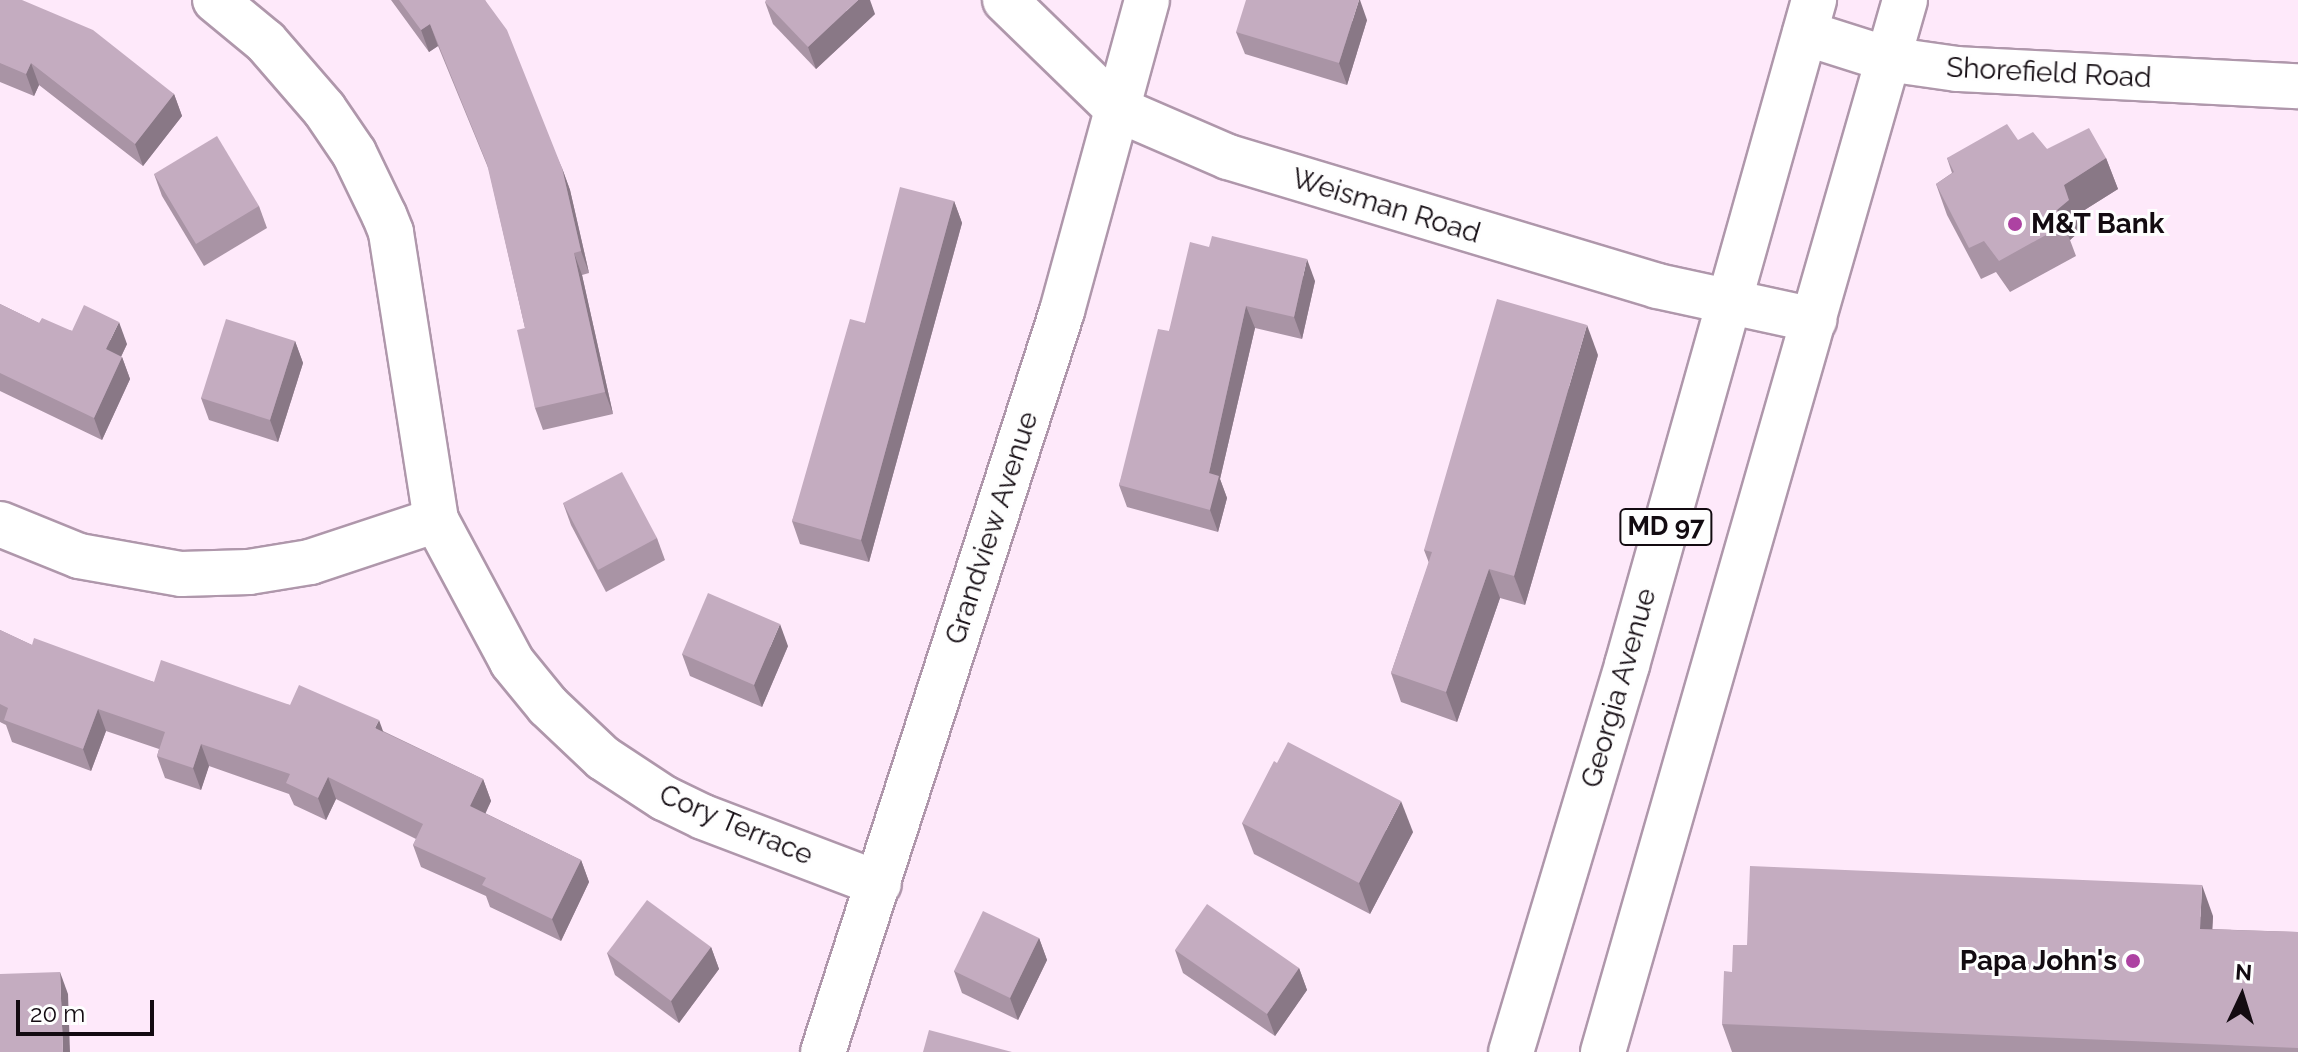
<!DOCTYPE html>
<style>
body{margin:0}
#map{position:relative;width:2298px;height:1052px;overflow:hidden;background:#fee9fa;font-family:Raleway,sans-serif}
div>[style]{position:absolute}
.roads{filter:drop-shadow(2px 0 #af97ab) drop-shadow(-2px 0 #af97ab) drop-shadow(0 2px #af97ab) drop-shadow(0 -2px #af97ab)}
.minor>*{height:44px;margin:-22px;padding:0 22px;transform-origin:22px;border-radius:22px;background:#fff}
.primary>*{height:44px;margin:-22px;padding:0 22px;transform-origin:22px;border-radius:22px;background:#fff}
.wall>*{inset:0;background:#a994a5}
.shaded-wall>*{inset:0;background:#897886}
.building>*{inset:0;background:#c4acc0}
.dots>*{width:22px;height:22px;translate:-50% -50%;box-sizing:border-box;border:4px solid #fefefe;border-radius:50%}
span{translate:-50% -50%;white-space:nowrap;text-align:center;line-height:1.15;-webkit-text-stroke:6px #fefefe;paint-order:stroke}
.shield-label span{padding:2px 6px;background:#fefefe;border:2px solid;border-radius:6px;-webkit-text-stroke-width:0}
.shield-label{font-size:26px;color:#130b11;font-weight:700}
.street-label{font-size:28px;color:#130b11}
.poi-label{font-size:28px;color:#130b11;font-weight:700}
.left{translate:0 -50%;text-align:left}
.right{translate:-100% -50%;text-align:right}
.north{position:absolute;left:2202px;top:956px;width:80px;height:80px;-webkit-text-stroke:6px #fefefe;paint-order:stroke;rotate:4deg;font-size:22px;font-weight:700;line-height:32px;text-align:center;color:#130b11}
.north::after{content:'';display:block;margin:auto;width:28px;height:36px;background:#130b11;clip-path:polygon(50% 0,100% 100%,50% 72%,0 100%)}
.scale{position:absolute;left:16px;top:1000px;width:138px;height:36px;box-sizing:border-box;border:4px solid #130b11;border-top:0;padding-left:10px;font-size:24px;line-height:28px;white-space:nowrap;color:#130b11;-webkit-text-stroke:6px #fefefe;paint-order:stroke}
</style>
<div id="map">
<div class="roads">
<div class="minor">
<i style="left:1005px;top:0;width:156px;rotate:44.2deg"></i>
<i style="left:1117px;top:109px;width:121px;rotate:23.4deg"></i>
<i style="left:1228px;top:157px;width:448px;rotate:16.7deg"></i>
<i style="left:1657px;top:286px;width:161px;rotate:12.2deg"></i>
<i style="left:1805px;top:33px;width:86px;rotate:17.6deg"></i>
<i style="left:1887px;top:59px;width:71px;rotate:8.1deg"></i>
<i style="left:1957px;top:69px;width:341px;rotate:2.9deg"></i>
<i style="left:436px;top:520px;width:161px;rotate:61.8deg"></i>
<i style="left:512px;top:662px;width:57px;rotate:50.7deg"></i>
<i style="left:548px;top:706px;width:76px;rotate:43.4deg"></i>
<i style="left:603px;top:758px;width:73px;rotate:33.3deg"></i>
<i style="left:664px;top:798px;width:43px;rotate:26deg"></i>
<i style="left:703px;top:817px;width:188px;rotate:20.8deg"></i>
<i style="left:0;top:524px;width:85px;rotate:22.1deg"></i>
<i style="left:79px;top:556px;width:104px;rotate:10deg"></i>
<i style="left:181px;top:574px;width:68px;rotate:-1.7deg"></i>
<i style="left:249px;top:572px;width:62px;rotate:-9.3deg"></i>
<i style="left:310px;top:562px;width:133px;rotate:-18.4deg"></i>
<i style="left:436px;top:520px;width:291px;rotate:-98.9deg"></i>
<i style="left:391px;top:232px;width:18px;rotate:-112deg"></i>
<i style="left:384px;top:215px;width:69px;rotate:-115.8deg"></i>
<i style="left:354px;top:153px;width:53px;rotate:-124.3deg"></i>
<i style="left:324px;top:109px;width:89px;rotate:-130.9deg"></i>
<i style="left:266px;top:42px;width:66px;rotate:-140.5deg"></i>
<i style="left:823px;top:1052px;width:779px;rotate:-72.12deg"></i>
<i style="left:1062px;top:311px;width:322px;rotate:-74.7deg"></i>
</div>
<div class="primary">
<i style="left:1511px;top:1052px;width:404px;rotate:-73.3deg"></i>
<i style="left:1627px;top:665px;width:691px;rotate:-74.29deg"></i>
<i style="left:1603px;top:1052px;width:1094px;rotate:-73.98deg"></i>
</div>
</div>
<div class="wall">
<i style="clip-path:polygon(0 0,174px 94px,182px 116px,143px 166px,39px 85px,34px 96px,0 82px)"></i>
<i style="clip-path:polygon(391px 0,485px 0,562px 168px,570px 190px,589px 273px,582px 275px,613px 414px,543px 430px,535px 408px,525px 328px,489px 170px,438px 46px,429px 52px)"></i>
<i style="clip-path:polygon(765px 2px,875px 14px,816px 69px,773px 24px)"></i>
<i style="clip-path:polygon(1367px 20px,1347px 85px,1245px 54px,1236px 32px)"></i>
<i style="clip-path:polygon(2018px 140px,2047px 149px,2106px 158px,2118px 189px,2075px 216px,2080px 231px,2070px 240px,2076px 256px,2010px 292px,1996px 272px,1981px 279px,1947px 215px,1936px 184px,1952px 173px,1947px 158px)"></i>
<i style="clip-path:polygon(154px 174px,259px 206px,267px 228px,204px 266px,162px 196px)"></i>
<i style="clip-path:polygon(954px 201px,962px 223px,869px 562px,800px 544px,792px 521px,865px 323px)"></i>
<i style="clip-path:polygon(1209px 247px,1315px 281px,1302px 339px,1255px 328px,1220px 479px,1227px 498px,1218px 532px,1127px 507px,1119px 485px,1169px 331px)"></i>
<i style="clip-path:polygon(0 304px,39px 323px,127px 344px,121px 357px,122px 357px,130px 379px,102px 440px,0 391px)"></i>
<i style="clip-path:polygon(295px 341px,303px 363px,278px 442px,209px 420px,201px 398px)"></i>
<i style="clip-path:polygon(1598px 355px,1525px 605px,1500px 598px,1457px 722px,1401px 702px,1391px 673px,1429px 563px,1424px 550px)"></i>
<i style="clip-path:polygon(563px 503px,657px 538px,665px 560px,606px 592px,571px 525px)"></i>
<i style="clip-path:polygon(0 630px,32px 645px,154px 682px,290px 705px,383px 731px,483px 779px,491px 801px,485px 813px,581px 860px,589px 882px,561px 941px,490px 907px,486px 896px,421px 867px,413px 845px,416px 839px,336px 799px,326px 820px,294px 805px,289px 794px,209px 766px,201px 790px,165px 778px,157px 756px,159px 749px,106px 731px,91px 771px,12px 742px,6px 725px,0 722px)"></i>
<i style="clip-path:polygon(788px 646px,762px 707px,690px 676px,682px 654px)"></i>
<i style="clip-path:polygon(1242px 823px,1413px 832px,1370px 914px,1254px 854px)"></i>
<i style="clip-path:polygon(2213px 916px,2212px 929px,2298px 932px,2298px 927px,2298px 1052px,1732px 1052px,1722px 1024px,1732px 972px,1747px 945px)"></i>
<i style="clip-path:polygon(1039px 938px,1047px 960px,1018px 1020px,962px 993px,954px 971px)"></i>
<i style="clip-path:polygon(711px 947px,719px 969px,679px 1023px,615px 975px,607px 953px)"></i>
<i style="clip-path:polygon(1175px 950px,1299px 968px,1307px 990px,1275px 1036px,1183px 973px)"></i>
</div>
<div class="shaded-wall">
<i style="clip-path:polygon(858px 0,870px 0,875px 14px,816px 69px,808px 47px)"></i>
<i style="clip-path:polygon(1359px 0,1360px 0,1367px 20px,1347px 85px,1339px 63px)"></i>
<i style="clip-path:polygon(430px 24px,438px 46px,429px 52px,421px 30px)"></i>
<i style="clip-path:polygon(31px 63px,39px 85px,34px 96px,26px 74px)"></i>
<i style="clip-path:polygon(174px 94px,182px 116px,143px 166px,135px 144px)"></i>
<i style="clip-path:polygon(2106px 158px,2118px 189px,2075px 216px,2080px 231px,2070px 240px,2057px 210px,2064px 185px)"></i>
<i style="clip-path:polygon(562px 168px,570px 190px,589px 273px,581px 251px)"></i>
<i style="clip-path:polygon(954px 201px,962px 223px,869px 562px,861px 540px)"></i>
<i style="clip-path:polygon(574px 253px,582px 275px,613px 414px,605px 392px)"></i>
<i style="clip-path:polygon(1307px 259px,1315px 281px,1302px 339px,1294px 317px)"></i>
<i style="clip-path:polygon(1246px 306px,1255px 328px,1220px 479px,1227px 498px,1218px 532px,1210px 510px,1209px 473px)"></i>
<i style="clip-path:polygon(119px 322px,127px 344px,114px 371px,106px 349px)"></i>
<i style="clip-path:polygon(1587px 325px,1598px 355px,1525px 605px,1514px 576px)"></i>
<i style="clip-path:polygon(295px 341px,303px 363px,278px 442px,270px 420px)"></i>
<i style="clip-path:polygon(122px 357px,130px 379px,102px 440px,94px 418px)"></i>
<i style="clip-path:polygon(1489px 569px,1500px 598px,1457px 722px,1446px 692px)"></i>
<i style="clip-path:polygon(780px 624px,788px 646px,762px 707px,754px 685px)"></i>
<i style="clip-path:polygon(98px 709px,106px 731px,91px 771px,83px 749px)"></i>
<i style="clip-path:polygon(379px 720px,387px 742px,375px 728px)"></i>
<i style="clip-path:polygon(201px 744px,209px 766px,201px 790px,193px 768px)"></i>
<i style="clip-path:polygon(328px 777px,336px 799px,326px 820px,318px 798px)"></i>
<i style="clip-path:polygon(483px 779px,491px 801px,479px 828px,470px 806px)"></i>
<i style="clip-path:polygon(1401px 801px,1413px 832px,1370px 914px,1359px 883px)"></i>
<i style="clip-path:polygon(581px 860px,589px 882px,561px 941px,552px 919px)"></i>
<i style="clip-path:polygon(2202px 885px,2213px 916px,2211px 960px,2200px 929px)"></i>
<i style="clip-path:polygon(1039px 938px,1047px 960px,1018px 1020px,1010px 998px)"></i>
<i style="clip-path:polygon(711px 947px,719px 969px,679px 1023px,671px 1001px)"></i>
<i style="clip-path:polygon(1299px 968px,1307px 990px,1275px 1036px,1267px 1014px)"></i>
<i style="clip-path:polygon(60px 972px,68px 994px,70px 1052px,63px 1052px)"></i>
</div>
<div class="building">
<i style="clip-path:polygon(0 0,22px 0,93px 30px,174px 94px,135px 144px,31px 63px,26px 74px,0 63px)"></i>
<i style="clip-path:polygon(399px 0,485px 0,507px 30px,562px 168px,581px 251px,574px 253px,605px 392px,535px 408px,517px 330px,525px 328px,487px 164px,430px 24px,421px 30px)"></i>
<i style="clip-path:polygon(766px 0,858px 0,808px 47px,765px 2px)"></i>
<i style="clip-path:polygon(1246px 0,1359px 0,1339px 63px,1236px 32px)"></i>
<i style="clip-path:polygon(2007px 124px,2018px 140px,2033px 132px,2047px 149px,2089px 128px,2106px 158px,2064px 185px,2069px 200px,2057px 210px,2064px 225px,1999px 261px,1984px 241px,1969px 248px,1936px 184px,1954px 172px,1947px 158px)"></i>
<i style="clip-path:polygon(217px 136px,259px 206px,196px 244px,154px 174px)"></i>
<i style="clip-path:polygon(900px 187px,954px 201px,861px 540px,792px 521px,850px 319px,865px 323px)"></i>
<i style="clip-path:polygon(1212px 236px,1307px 259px,1294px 317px,1246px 306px,1209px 473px,1219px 476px,1210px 510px,1119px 485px,1158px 329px,1169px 331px,1190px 242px,1209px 247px)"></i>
<i style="clip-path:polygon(1497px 299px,1587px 325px,1514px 576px,1489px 569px,1446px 692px,1391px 673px,1432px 552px,1424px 550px)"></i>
<i style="clip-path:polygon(0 304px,39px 323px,42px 318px,72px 331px,84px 305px,119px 322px,106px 349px,122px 357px,94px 418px,0 373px)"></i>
<i style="clip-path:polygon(226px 319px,295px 341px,270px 420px,201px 398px)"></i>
<i style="clip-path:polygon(622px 472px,657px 538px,598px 570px,563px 503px)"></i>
<i style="clip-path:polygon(708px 593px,780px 624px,754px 685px,682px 654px)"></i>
<i style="clip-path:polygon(0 630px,32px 645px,34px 638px,154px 682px,161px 660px,290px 705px,299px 685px,379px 720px,375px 728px,483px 779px,470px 806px,581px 860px,552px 919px,482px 885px,486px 878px,413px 845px,423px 824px,328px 777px,318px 798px,286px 783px,290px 774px,201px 744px,193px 768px,157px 756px,165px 732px,98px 709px,83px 749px,4px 720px,8px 708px,0 704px)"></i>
<i style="clip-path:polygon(1288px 742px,1401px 801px,1359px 883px,1242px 823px,1274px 761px,1277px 763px)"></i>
<i style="clip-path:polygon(1750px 866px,2202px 885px,2200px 929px,2298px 932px,2298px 927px,2298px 1048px,1722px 1024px,1724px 971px,1732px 972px,1733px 945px,1747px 945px)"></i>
<i style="clip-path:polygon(647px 900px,711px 947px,671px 1001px,607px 953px)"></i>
<i style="clip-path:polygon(1207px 904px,1299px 968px,1267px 1014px,1175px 950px)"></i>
<i style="clip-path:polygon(983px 911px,1039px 938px,1010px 998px,954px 971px)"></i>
<i style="clip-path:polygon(60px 972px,63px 1052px,0 1052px,0 974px)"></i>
<i style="clip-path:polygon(929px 1030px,1012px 1052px,923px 1052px)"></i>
</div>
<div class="dots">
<i style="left:2015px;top:224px;background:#ad42a2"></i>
<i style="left:2133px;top:961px;background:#ad42a2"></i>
</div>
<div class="shield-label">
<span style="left:1666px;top:527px">MD 97</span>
</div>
<div class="street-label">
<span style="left:2049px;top:73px;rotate:3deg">Shorefield Road</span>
<span style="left:1386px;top:206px;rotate:17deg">Weisman Road</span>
<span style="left:992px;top:528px;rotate:-72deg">Grandview Avenue</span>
<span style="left:1619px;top:688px;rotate:-74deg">Georgia Avenue</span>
<span style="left:736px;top:825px;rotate:23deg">Cory Terrace</span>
</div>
<div class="poi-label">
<span class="left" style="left:2031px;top:224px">M&amp;T Bank</span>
<span class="right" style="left:2117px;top:961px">Papa John's</span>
</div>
<div class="north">N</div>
<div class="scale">20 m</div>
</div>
